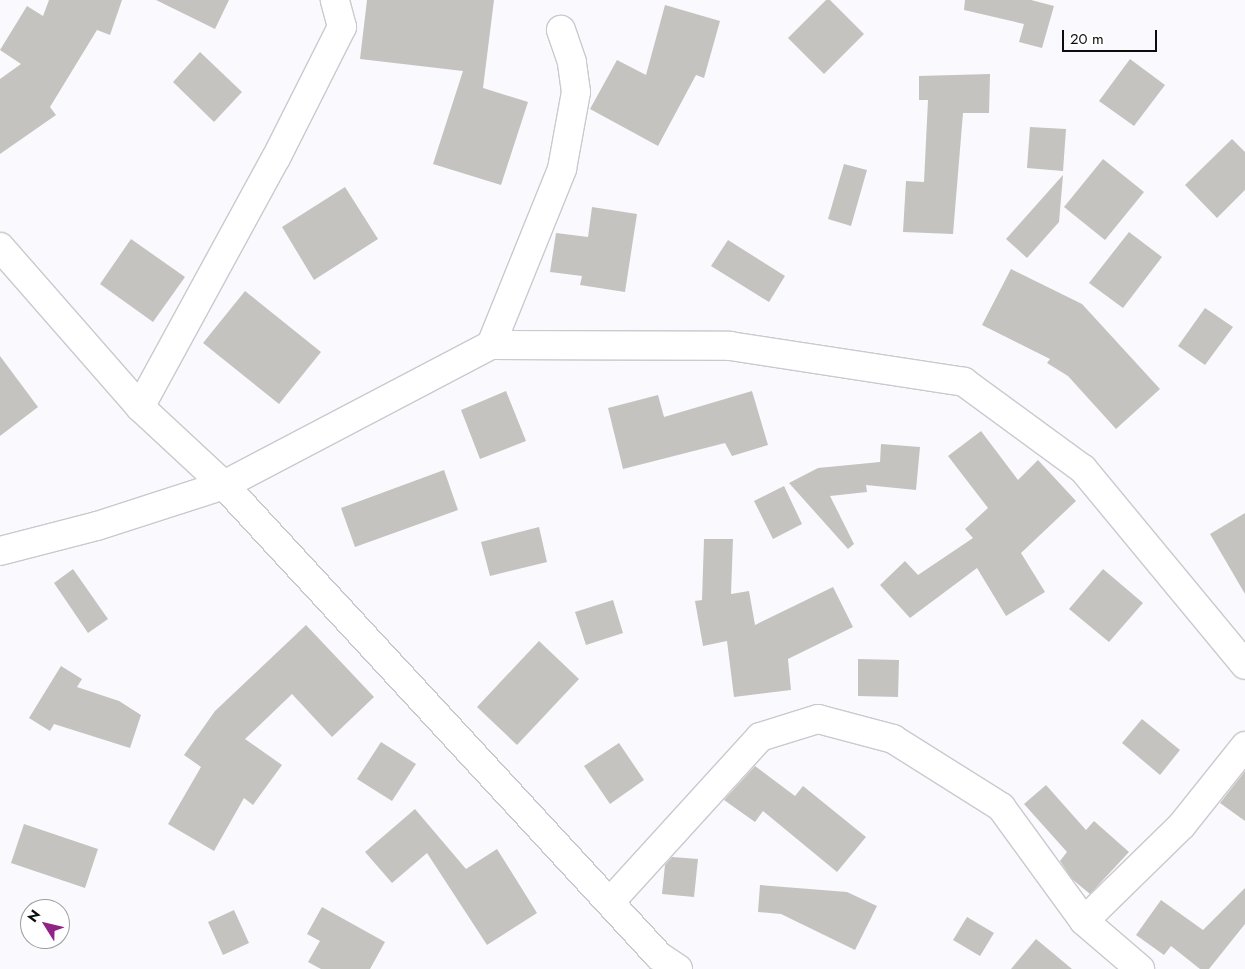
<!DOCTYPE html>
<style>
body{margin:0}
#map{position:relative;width:1245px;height:969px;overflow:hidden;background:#faf9fe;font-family:Jost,sans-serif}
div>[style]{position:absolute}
.building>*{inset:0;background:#c5c3bf}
.roads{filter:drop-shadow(1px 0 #cac9ce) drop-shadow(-1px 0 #cac9ce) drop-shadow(0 1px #cac9ce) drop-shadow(0 -1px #cac9ce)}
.minor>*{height:28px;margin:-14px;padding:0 14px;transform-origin:14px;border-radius:14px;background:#fff}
span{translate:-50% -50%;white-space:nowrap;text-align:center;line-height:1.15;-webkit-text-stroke:4px #fff;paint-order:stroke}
.north{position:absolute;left:20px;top:899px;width:50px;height:50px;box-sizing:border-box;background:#fff;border:1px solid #9e9e9f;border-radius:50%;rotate:306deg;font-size:14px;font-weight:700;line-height:20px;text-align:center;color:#0d0d0e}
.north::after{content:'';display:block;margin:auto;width:18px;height:22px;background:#912386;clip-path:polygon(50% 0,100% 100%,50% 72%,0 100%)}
.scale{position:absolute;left:1062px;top:30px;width:95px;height:22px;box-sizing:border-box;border:2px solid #0d0d0e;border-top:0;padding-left:6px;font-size:15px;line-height:18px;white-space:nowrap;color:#0d0d0e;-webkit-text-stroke:4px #fff;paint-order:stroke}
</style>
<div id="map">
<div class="building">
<i style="clip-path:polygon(49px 0,122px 0,110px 35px,97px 30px,50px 107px,56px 115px,0 154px,0 79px,21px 64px,0 50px,27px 6px,43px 16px)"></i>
<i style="clip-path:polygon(156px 0,229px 0,215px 29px)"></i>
<i style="clip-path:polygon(367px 0,494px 0,483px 88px,528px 102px,501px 185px,433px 164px,463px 71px,360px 59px)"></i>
<i style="clip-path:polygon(826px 0,830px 0,864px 34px,824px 74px,788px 38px)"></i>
<i style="clip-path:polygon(965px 0,1031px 0,1054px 6px,1042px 48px,1019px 42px,1024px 24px,964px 10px)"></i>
<i style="clip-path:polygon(665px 5px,720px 21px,704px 78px,696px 75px,658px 146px,590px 109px,617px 60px,646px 75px)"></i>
<i style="clip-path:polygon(200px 52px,242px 92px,214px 122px,173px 82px)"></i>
<i style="clip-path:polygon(1130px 59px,1165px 85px,1134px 126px,1099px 101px)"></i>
<i style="clip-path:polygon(990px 74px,989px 113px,963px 113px,953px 234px,903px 232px,906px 181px,924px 182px,928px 100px,919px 100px,919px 76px)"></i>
<i style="clip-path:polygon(1030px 127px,1066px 129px,1063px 171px,1027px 168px)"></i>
<i style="clip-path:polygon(1232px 139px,1245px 152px,1245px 190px,1217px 218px,1185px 185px)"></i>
<i style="clip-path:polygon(1103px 159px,1144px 192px,1105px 240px,1064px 207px)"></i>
<i style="clip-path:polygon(844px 164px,867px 170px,851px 226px,828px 219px)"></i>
<i style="clip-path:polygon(1063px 175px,1059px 222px,1027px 258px,1006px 239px)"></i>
<i style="clip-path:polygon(345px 187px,378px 239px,314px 280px,282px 227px)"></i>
<i style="clip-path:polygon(592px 207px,637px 214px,625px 292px,580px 285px,582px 276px,550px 272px,556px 233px,588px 237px)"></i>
<i style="clip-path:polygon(1129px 232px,1162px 257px,1123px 308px,1089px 283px)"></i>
<i style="clip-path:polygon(131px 239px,185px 277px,153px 322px,100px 284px)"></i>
<i style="clip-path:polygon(728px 240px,785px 276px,769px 302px,711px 266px)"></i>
<i style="clip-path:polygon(1011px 269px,1082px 304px,1160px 389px,1116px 429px,1068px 376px,1047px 363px,1050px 359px,982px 325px)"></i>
<i style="clip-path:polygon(245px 291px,321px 352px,279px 404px,203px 343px)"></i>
<i style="clip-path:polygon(1205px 308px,1233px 327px,1205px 365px,1178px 346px)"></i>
<i style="clip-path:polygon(0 356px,38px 407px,0 436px)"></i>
<i style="clip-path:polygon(506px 391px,526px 441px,480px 459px,461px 410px)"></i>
<i style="clip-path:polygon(752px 391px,768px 445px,732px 456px,725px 443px,623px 469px,608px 408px,658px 395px,664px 417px)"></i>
<i style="clip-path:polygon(981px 431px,1018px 480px,1038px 460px,1076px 501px,1021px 553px,1045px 592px,1006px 616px,977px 568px,910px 618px,880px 585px,905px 561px,918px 575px,973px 538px,965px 529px,988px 508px,948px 456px)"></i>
<i style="clip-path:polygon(881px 444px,920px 447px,916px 490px,866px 485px,867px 492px,830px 496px,854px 544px,848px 549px,789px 483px,818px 468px,880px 462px)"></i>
<i style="clip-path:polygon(444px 470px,458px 510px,355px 547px,341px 508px)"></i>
<i style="clip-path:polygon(784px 486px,802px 524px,773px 539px,754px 501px)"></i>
<i style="clip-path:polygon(1245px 513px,1245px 594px,1210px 534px)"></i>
<i style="clip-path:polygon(539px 527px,547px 562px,490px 576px,481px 542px)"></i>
<i style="clip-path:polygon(704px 539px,733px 539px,731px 594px,749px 591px,755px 625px,833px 587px,853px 627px,788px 659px,791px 690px,734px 697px,727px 641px,703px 646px,695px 601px,702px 600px)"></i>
<i style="clip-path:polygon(73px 569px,108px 619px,88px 633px,54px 583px)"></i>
<i style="clip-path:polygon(1103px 569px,1143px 603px,1109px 642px,1069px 609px)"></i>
<i style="clip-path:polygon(613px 600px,623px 633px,586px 645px,575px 612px)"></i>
<i style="clip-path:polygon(306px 625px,374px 697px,332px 737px,292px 694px,245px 739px,282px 765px,253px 805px,244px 798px,214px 851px,168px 824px,201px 767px,184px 755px,215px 711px)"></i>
<i style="clip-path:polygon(539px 641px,579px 679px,517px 745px,477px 707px)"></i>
<i style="clip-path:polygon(858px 659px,899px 660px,898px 697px,858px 696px)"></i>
<i style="clip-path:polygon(61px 666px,82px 679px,77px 687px,119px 701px,141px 715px,130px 748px,54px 724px,50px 731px,29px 718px)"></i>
<i style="clip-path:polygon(1142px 719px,1180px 750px,1160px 775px,1122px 743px)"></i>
<i style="clip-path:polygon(381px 742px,416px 764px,392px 801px,357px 779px)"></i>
<i style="clip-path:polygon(619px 743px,644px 780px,610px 804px,584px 766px)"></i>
<i style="clip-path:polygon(755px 766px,795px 796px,803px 786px,866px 837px,837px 872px,763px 811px,755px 822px,724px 800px)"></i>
<i style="clip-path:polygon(1245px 771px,1245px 821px,1220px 803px)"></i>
<i style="clip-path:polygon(1046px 785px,1086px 830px,1094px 821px,1129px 852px,1090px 894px,1072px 879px,1060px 861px,1067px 852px,1024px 804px)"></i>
<i style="clip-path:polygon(415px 809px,466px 869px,497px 849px,537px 913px,487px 945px,427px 853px,392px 883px,365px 852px)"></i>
<i style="clip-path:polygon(24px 824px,98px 849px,85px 888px,11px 863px)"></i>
<i style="clip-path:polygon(672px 857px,698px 859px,694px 897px,662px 894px,665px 865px)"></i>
<i style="clip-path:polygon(760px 885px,847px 892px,877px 906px,855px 950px,781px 914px,758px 912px)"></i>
<i style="clip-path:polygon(1245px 888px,1245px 924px,1209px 969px,1200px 969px,1171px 946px,1164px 955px,1136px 935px,1161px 900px,1203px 930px)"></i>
<i style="clip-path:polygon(322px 907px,385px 942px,370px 969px,321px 969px,308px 962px,320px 941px,307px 934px)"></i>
<i style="clip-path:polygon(234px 910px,249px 943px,223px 955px,208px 922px)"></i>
<i style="clip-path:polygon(967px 917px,994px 933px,980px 956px,953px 940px)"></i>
<i style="clip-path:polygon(1036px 939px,1072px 969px,1011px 969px)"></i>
</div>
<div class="roads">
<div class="minor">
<i style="left:0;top:247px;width:213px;rotate:48.8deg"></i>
<i style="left:140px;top:407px;width:115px;rotate:42.9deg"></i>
<i style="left:224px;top:485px;width:641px;rotate:47.28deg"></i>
<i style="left:659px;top:956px;width:23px;rotate:34deg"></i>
<i style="left:491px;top:345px;width:190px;rotate:-68deg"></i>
<i style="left:562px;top:169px;width:78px;rotate:-79.7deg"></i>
<i style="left:576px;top:92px;width:30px;rotate:-98deg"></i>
<i style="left:572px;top:62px;width:34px;rotate:-109deg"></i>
<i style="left:140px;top:407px;width:284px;rotate:-61.4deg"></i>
<i style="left:276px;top:158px;width:147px;rotate:-63.3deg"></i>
<i style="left:342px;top:27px;width:28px;rotate:-105deg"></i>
<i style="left:0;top:551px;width:100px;rotate:-14.5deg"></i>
<i style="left:97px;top:526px;width:133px;rotate:-17.9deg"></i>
<i style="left:224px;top:485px;width:301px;rotate:-27.7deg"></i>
<i style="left:491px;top:345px;width:239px;rotate:0.2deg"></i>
<i style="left:730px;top:346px;width:237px;rotate:8.7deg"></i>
<i style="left:964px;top:382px;width:147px;rotate:36.2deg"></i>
<i style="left:1083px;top:469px;width:254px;rotate:50.4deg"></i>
<i style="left:610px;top:902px;width:223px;rotate:-47.7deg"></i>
<i style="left:760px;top:737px;width:61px;rotate:-17.2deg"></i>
<i style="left:818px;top:719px;width:78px;rotate:14.9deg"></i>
<i style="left:893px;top:739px;width:128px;rotate:32.2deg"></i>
<i style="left:1001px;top:807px;width:141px;rotate:53.9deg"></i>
<i style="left:1084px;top:921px;width:74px;rotate:40.6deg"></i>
<i style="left:1084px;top:921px;width:137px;rotate:-44.4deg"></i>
<i style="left:1182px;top:825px;width:101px;rotate:-51.4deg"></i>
</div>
</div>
<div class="north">N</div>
<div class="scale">20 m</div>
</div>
